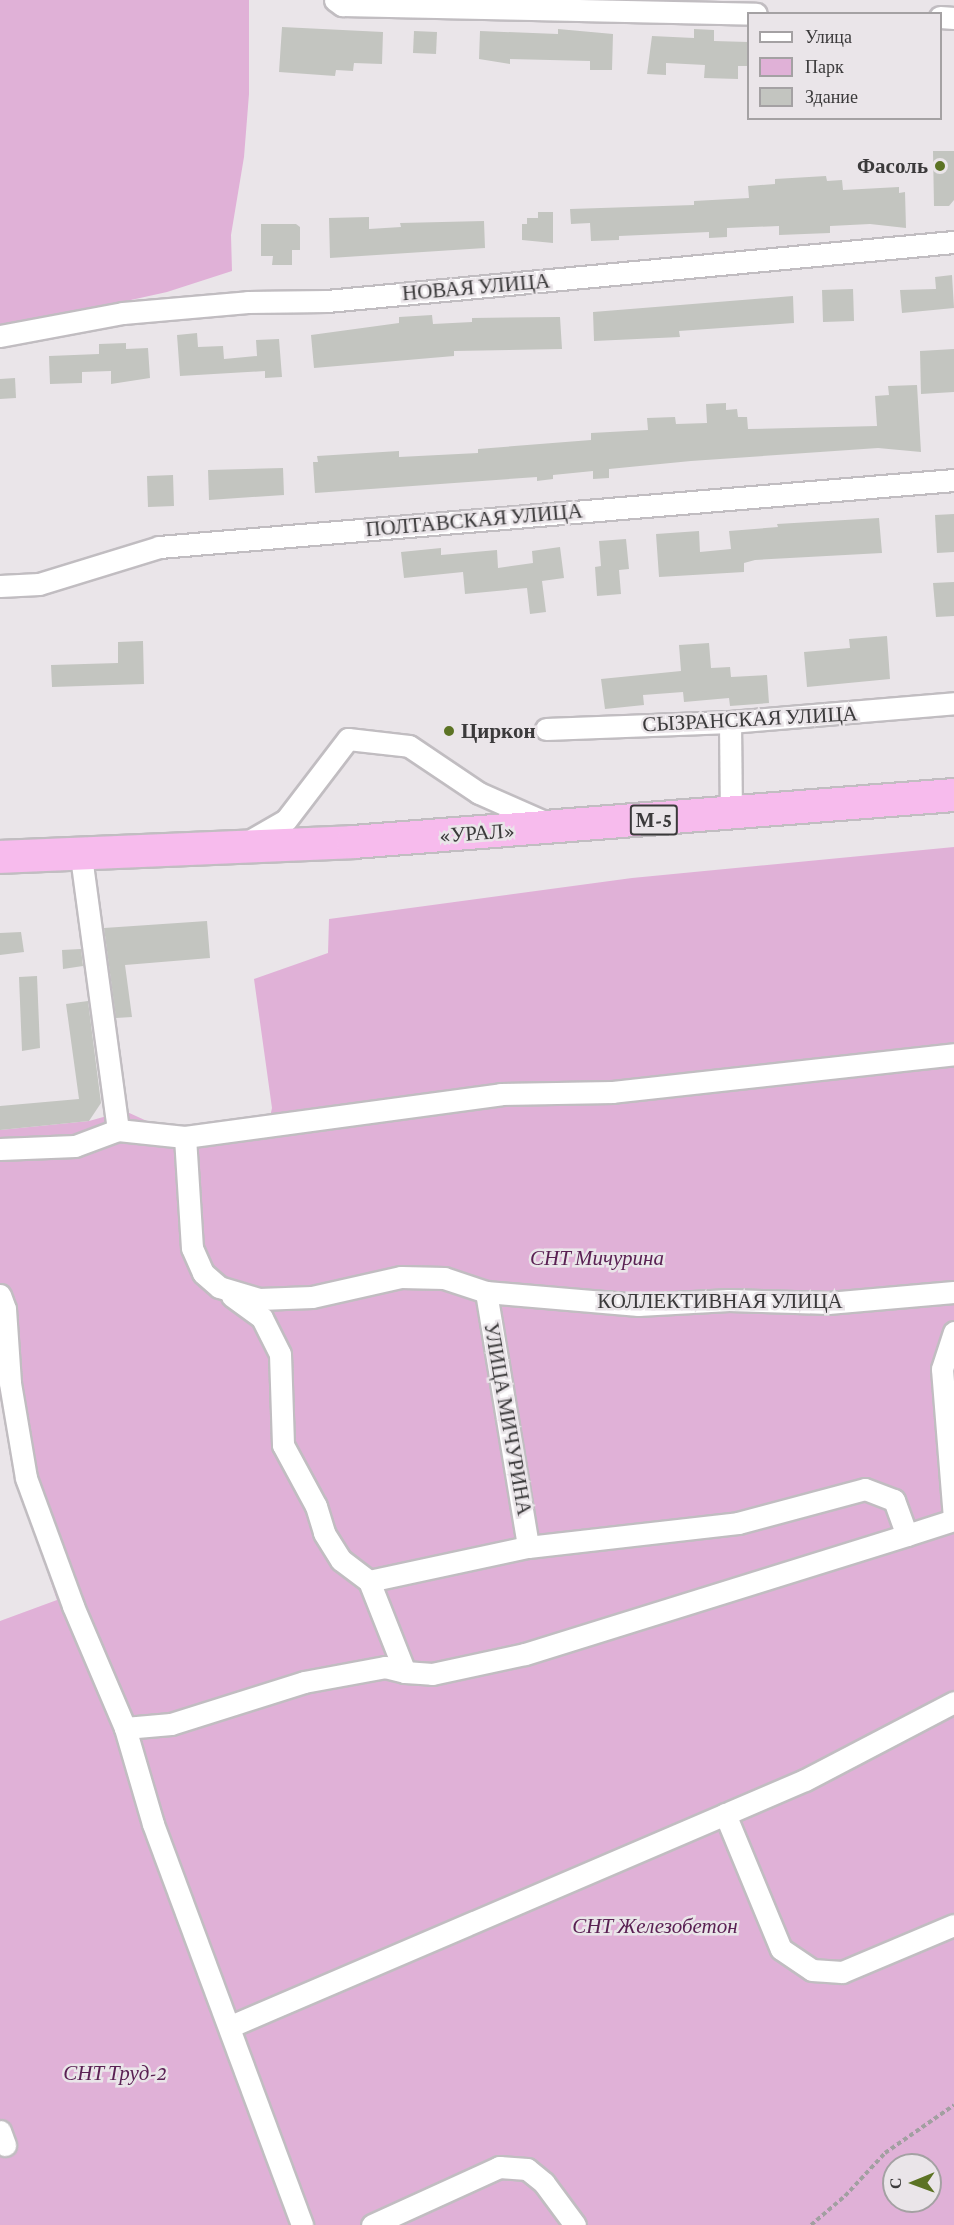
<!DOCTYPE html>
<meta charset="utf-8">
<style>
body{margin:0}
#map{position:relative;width:954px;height:2225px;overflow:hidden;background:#eae5e9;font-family:"Crimson Pro",serif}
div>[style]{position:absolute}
.green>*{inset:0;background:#e0b1d7}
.building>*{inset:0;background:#c3c5c0}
.path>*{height:4px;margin-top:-2px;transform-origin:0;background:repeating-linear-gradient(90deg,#a29fa1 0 4.5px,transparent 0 7.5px)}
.roads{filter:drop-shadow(2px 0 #c1bdc1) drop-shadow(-2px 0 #c1bdc1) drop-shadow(0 2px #c1bdc1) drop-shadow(0 -2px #c1bdc1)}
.minor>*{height:21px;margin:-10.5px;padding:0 10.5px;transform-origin:10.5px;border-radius:10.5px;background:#fff}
.highway>*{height:32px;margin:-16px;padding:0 16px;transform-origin:16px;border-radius:16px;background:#f7bbed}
.dots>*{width:16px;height:16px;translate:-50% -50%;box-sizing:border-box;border:3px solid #eae5e9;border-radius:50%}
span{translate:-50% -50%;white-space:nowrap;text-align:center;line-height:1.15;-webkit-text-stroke:5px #eae5e9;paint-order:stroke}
.shield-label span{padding:2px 4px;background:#eae5e9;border:2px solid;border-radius:4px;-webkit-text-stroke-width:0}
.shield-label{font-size:20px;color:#3b3a3b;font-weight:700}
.poi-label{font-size:21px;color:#3b3a3b;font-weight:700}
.right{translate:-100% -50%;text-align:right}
.left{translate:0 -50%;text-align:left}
.street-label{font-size:21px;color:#3b3a3b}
.park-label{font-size:21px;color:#5a2153;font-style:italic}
.legend{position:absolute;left:747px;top:12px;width:195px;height:108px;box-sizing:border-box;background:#eae5e9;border:2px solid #a4a1a3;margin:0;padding:8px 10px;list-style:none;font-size:18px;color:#3b3a3b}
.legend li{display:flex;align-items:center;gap:12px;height:30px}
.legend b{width:30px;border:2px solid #a4a1a3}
.north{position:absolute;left:882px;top:2153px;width:60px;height:60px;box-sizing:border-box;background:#eae5e9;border:2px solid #a4a1a3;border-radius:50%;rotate:269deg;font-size:16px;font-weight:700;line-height:24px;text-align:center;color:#3b3a3b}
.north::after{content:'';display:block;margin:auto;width:21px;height:27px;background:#5c7324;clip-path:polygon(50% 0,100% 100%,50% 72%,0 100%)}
</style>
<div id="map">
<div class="green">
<i style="clip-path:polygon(0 0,249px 0,249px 94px,244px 157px,231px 235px,232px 271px,167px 292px,0 329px)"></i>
<i style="clip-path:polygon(evenodd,954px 847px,954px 2225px,0 2225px,0 1621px,57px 1600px,16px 1480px,0 1357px,0 1130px,89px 1121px,125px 1111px,149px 1122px,183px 1127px,270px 1117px,272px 1108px,254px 979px,328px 953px,329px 919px,632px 878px,954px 847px,894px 2165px,930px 2165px,930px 2201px,894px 2201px,894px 2165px)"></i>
</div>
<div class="building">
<i style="clip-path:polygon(282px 27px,383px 32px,382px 64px,354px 63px,353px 71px,336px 70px,335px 76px,279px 72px)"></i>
<i style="clip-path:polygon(558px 29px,613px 34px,612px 70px,590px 70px,590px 61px,510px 59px,510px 64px,479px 59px,480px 31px,558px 34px)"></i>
<i style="clip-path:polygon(694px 29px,714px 30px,714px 41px,748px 42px,748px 66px,738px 66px,738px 79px,704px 78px,705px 65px,666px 63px,666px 75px,647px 74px,652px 36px,694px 38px)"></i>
<i style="clip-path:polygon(414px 31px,437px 32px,436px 54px,413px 53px)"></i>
<i style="clip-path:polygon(933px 151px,954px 151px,954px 200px,949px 206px,934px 206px)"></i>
<i style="clip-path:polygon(826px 176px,827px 181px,842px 180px,843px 190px,899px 187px,899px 193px,905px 192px,906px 228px,870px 224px,830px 226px,830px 233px,779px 235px,779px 226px,727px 228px,727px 237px,709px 238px,709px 232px,619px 236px,619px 240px,591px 241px,590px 223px,571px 224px,570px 209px,694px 205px,694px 201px,749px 198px,748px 186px,775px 184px,775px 179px)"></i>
<i style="clip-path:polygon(538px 212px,553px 212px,553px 243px,522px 240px,522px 224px,527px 224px,527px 218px,538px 218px)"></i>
<i style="clip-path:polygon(369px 217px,369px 229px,401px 227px,400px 223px,484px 221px,485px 248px,330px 258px,329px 218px)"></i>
<i style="clip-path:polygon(261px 224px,296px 224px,300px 227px,300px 250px,292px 250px,292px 265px,272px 265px,273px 256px,261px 256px)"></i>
<i style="clip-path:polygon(952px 275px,954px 308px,902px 313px,900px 290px,936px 289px,935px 277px)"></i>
<i style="clip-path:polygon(853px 289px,854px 321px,823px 322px,822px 290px)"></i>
<i style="clip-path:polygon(793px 296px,794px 323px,679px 331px,680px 337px,594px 341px,593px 312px)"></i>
<i style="clip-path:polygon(432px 315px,433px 324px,472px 322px,472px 318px,560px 317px,562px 349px,454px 351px,454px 356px,314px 368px,311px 335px,399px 323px,399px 317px)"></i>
<i style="clip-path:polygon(197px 333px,198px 347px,223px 346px,224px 359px,257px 356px,256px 340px,279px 339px,282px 377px,265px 378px,265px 371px,180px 376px,177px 335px)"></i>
<i style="clip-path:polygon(126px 343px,126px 349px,148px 348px,150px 378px,111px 384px,111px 371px,82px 372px,82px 383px,50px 384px,49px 356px,99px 354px,99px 344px)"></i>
<i style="clip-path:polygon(954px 349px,954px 392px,921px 394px,920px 351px)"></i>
<i style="clip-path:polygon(15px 378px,16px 398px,0 399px,0 379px)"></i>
<i style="clip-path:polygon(917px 385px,921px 452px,878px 448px,691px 461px,609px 469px,609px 478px,593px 479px,593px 471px,553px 475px,553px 479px,537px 481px,537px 477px,315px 493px,313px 462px,318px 462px,317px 456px,399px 451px,399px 457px,478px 453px,478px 449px,591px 440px,591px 433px,648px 430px,647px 418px,675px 417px,676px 424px,707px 423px,706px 404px,726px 403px,726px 410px,737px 409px,738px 417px,747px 417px,748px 429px,877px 426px,875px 396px,889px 395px,888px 386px)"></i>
<i style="clip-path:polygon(283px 468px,284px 495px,209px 500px,208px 470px)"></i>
<i style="clip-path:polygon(173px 475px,174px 506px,148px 507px,147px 476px)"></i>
<i style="clip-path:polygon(954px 514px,954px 552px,937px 553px,935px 515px)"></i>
<i style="clip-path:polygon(879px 518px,882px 553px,755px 560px,744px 563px,744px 572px,659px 577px,656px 534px,699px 531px,700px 552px,731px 549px,729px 531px,778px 527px,777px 524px)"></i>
<i style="clip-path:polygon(626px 539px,629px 569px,619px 570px,621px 594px,597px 596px,595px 567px,601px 566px,599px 541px)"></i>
<i style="clip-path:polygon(560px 547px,564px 578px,542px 581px,546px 612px,530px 614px,527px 588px,465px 594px,463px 572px,404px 578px,401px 552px,441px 548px,441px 555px,497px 550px,498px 568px,533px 563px,532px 551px)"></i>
<i style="clip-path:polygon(954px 582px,954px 616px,936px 617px,933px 583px)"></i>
<i style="clip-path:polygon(887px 636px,890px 679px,807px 687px,804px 652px,850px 648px,849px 639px)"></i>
<i style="clip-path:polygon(143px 641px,144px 684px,52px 687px,51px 665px,118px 663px,118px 642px)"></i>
<i style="clip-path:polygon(709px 643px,711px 668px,730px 667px,731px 677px,767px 675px,769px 703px,730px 706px,729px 698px,684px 702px,683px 692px,643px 695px,644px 705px,605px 709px,601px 679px,681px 671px,679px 645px)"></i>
<i style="clip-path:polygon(207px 921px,210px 958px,125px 965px,132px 1017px,116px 1018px,104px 928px)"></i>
<i style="clip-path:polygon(21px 932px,24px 952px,0 955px,0 933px)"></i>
<i style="clip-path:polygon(81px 949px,83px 966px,63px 969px,62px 950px)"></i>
<i style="clip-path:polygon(37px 976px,40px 1048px,22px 1051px,19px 977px)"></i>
<i style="clip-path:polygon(88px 1001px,101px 1103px,89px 1121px,0 1130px,0 1106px,79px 1099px,66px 1004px)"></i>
</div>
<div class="path">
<i style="left:811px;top:2225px;width:45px;rotate:-40.5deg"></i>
<i style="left:845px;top:2196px;width:59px;rotate:-47.1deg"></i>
<i style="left:885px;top:2153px;width:84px;rotate:-34.8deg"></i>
</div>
<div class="roads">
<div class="minor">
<i style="left:335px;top:0;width:9px;rotate:36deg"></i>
<i style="left:342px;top:5px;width:414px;rotate:1.2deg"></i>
<i style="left:940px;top:17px;width:14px;rotate:4deg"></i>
<i style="left:0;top:336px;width:125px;rotate:-10.6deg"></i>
<i style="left:123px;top:313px;width:125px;rotate:-5deg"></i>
<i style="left:248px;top:302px;width:79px;rotate:-0.7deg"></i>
<i style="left:327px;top:301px;width:630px;rotate:-5.38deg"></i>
<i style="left:0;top:586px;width:39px;rotate:-3deg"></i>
<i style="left:39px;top:584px;width:126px;rotate:-17.1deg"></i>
<i style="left:159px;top:547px;width:798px;rotate:-4.82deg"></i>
<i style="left:730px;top:722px;width:92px;rotate:89.4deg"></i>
<i style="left:546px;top:729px;width:184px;rotate:-2.2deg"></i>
<i style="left:730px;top:722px;width:225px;rotate:-4.8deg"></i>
<i style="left:244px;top:844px;width:48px;rotate:-29.7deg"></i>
<i style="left:286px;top:820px;width:102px;rotate:-52.6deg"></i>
<i style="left:348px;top:739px;width:61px;rotate:6.5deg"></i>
<i style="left:409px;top:746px;width:84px;rotate:33.9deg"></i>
<i style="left:479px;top:793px;width:77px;rotate:23.9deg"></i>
<i style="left:118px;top:1130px;width:67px;rotate:6deg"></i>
<i style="left:185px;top:1137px;width:319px;rotate:-7.7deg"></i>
<i style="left:501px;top:1094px;width:111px;rotate:-1deg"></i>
<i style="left:612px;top:1092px;width:344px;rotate:-6.3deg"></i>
<i style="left:185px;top:1137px;width:111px;rotate:86.4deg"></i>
<i style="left:192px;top:1248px;width:27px;rotate:66deg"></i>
<i style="left:203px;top:1273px;width:21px;rotate:41deg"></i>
<i style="left:219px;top:1287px;width:42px;rotate:16.7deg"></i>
<i style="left:259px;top:1299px;width:53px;rotate:-2.2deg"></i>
<i style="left:312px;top:1297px;width:91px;rotate:-12.7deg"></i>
<i style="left:401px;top:1277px;width:43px;rotate:1.3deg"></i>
<i style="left:444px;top:1278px;width:44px;rotate:18.4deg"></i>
<i style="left:486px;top:1292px;width:153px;rotate:4.9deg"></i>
<i style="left:638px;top:1305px;width:91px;rotate:-3.1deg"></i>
<i style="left:729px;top:1300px;width:99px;rotate:1.7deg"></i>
<i style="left:828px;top:1303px;width:126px;rotate:-5deg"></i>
<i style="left:0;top:1149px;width:75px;rotate:-2.3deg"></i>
<i style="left:75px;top:1146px;width:46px;rotate:-20.4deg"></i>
<i style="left:118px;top:1130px;width:277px;rotate:-97.7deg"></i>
<i style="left:486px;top:1292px;width:258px;rotate:80.6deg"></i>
<i style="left:0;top:1295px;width:15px;rotate:70deg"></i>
<i style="left:5px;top:1309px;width:74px;rotate:86.1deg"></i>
<i style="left:10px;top:1383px;width:96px;rotate:80.4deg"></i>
<i style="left:26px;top:1478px;width:136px;rotate:69.8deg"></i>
<i style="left:73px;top:1606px;width:133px;rotate:66.9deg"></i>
<i style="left:125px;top:1728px;width:100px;rotate:73.7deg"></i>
<i style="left:153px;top:1824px;width:428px;rotate:69.6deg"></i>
<i style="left:232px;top:1296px;width:37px;rotate:36deg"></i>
<i style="left:262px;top:1318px;width:40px;rotate:63.4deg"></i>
<i style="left:280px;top:1354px;width:91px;rotate:88.1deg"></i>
<i style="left:283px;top:1445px;width:69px;rotate:61.6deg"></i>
<i style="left:316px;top:1506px;width:28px;rotate:73deg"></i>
<i style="left:324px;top:1533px;width:32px;rotate:58deg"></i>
<i style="left:341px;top:1560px;width:35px;rotate:37deg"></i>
<i style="left:954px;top:1332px;width:39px;rotate:108deg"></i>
<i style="left:942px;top:1369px;width:149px;rotate:85.4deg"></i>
<i style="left:405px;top:1672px;width:27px;rotate:4deg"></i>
<i style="left:432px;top:1674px;width:95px;rotate:-12.1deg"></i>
<i style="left:525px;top:1654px;width:400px;rotate:-17.3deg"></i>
<i style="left:125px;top:1728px;width:46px;rotate:-5deg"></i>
<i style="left:171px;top:1724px;width:139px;rotate:-17.5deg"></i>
<i style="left:304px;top:1682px;width:82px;rotate:-10.5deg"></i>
<i style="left:385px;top:1667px;width:21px;rotate:14deg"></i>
<i style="left:405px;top:1672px;width:98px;rotate:-111.6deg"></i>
<i style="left:369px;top:1581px;width:163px;rotate:-12.1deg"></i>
<i style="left:528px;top:1547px;width:211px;rotate:-6.5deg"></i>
<i style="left:738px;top:1523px;width:131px;rotate:-15deg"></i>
<i style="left:865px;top:1489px;width:31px;rotate:21deg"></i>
<i style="left:894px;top:1500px;width:37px;rotate:70deg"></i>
<i style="left:907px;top:1535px;width:49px;rotate:-17.7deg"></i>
<i style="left:725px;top:1814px;width:146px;rotate:67.5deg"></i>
<i style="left:781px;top:1949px;width:37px;rotate:34deg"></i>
<i style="left:812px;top:1970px;width:30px;rotate:4deg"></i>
<i style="left:842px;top:1972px;width:121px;rotate:-22.8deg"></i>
<i style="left:231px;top:2026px;width:624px;rotate:-23.2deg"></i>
<i style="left:805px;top:1780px;width:168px;rotate:-27.6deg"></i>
<i style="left:0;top:2131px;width:15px;rotate:70deg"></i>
<i style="left:372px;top:2225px;width:140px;rotate:-24.5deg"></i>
<i style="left:499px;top:2167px;width:28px;rotate:4deg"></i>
<i style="left:527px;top:2169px;width:22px;rotate:39deg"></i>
<i style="left:544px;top:2183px;width:52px;rotate:53.6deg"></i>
</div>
<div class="highway">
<i style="left:0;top:857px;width:353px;rotate:-2.4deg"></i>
<i style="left:353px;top:842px;width:603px;rotate:-4.47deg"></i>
</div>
</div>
<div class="dots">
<i style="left:940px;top:166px;background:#5c7324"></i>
<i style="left:449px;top:731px;background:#5c7324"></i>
</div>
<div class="shield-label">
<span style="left:654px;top:820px">М-5</span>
</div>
<div class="poi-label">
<span class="right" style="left:928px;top:166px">Фасоль</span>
<span class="left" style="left:461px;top:731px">Циркон</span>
</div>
<div class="street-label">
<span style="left:476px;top:287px;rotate:-5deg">НОВАЯ УЛИЦА</span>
<span style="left:474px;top:520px;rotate:-5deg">ПОЛТАВСКАЯ УЛИЦА</span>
<span style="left:750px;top:719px;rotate:-3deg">СЫЗРАНСКАЯ УЛИЦА</span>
<span style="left:477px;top:833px;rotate:-4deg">«УРАЛ»</span>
<span style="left:720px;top:1301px">КОЛЛЕКТИВНАЯ УЛИЦА</span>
<span style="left:508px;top:1419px;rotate:80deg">УЛИЦА МИЧУРИНА</span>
</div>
<div class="park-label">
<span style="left:597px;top:1258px">СНТ Мичурина</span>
<span style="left:655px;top:1926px">СНТ Железобетон</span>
<span style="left:115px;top:2073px">СНТ Труд-2</span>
</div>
<ul class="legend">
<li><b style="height:8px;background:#fff"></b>Улица</li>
<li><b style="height:16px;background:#e0b1d7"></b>Парк</li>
<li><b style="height:16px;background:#c3c5c0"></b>Здание</li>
</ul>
<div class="north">С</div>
</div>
